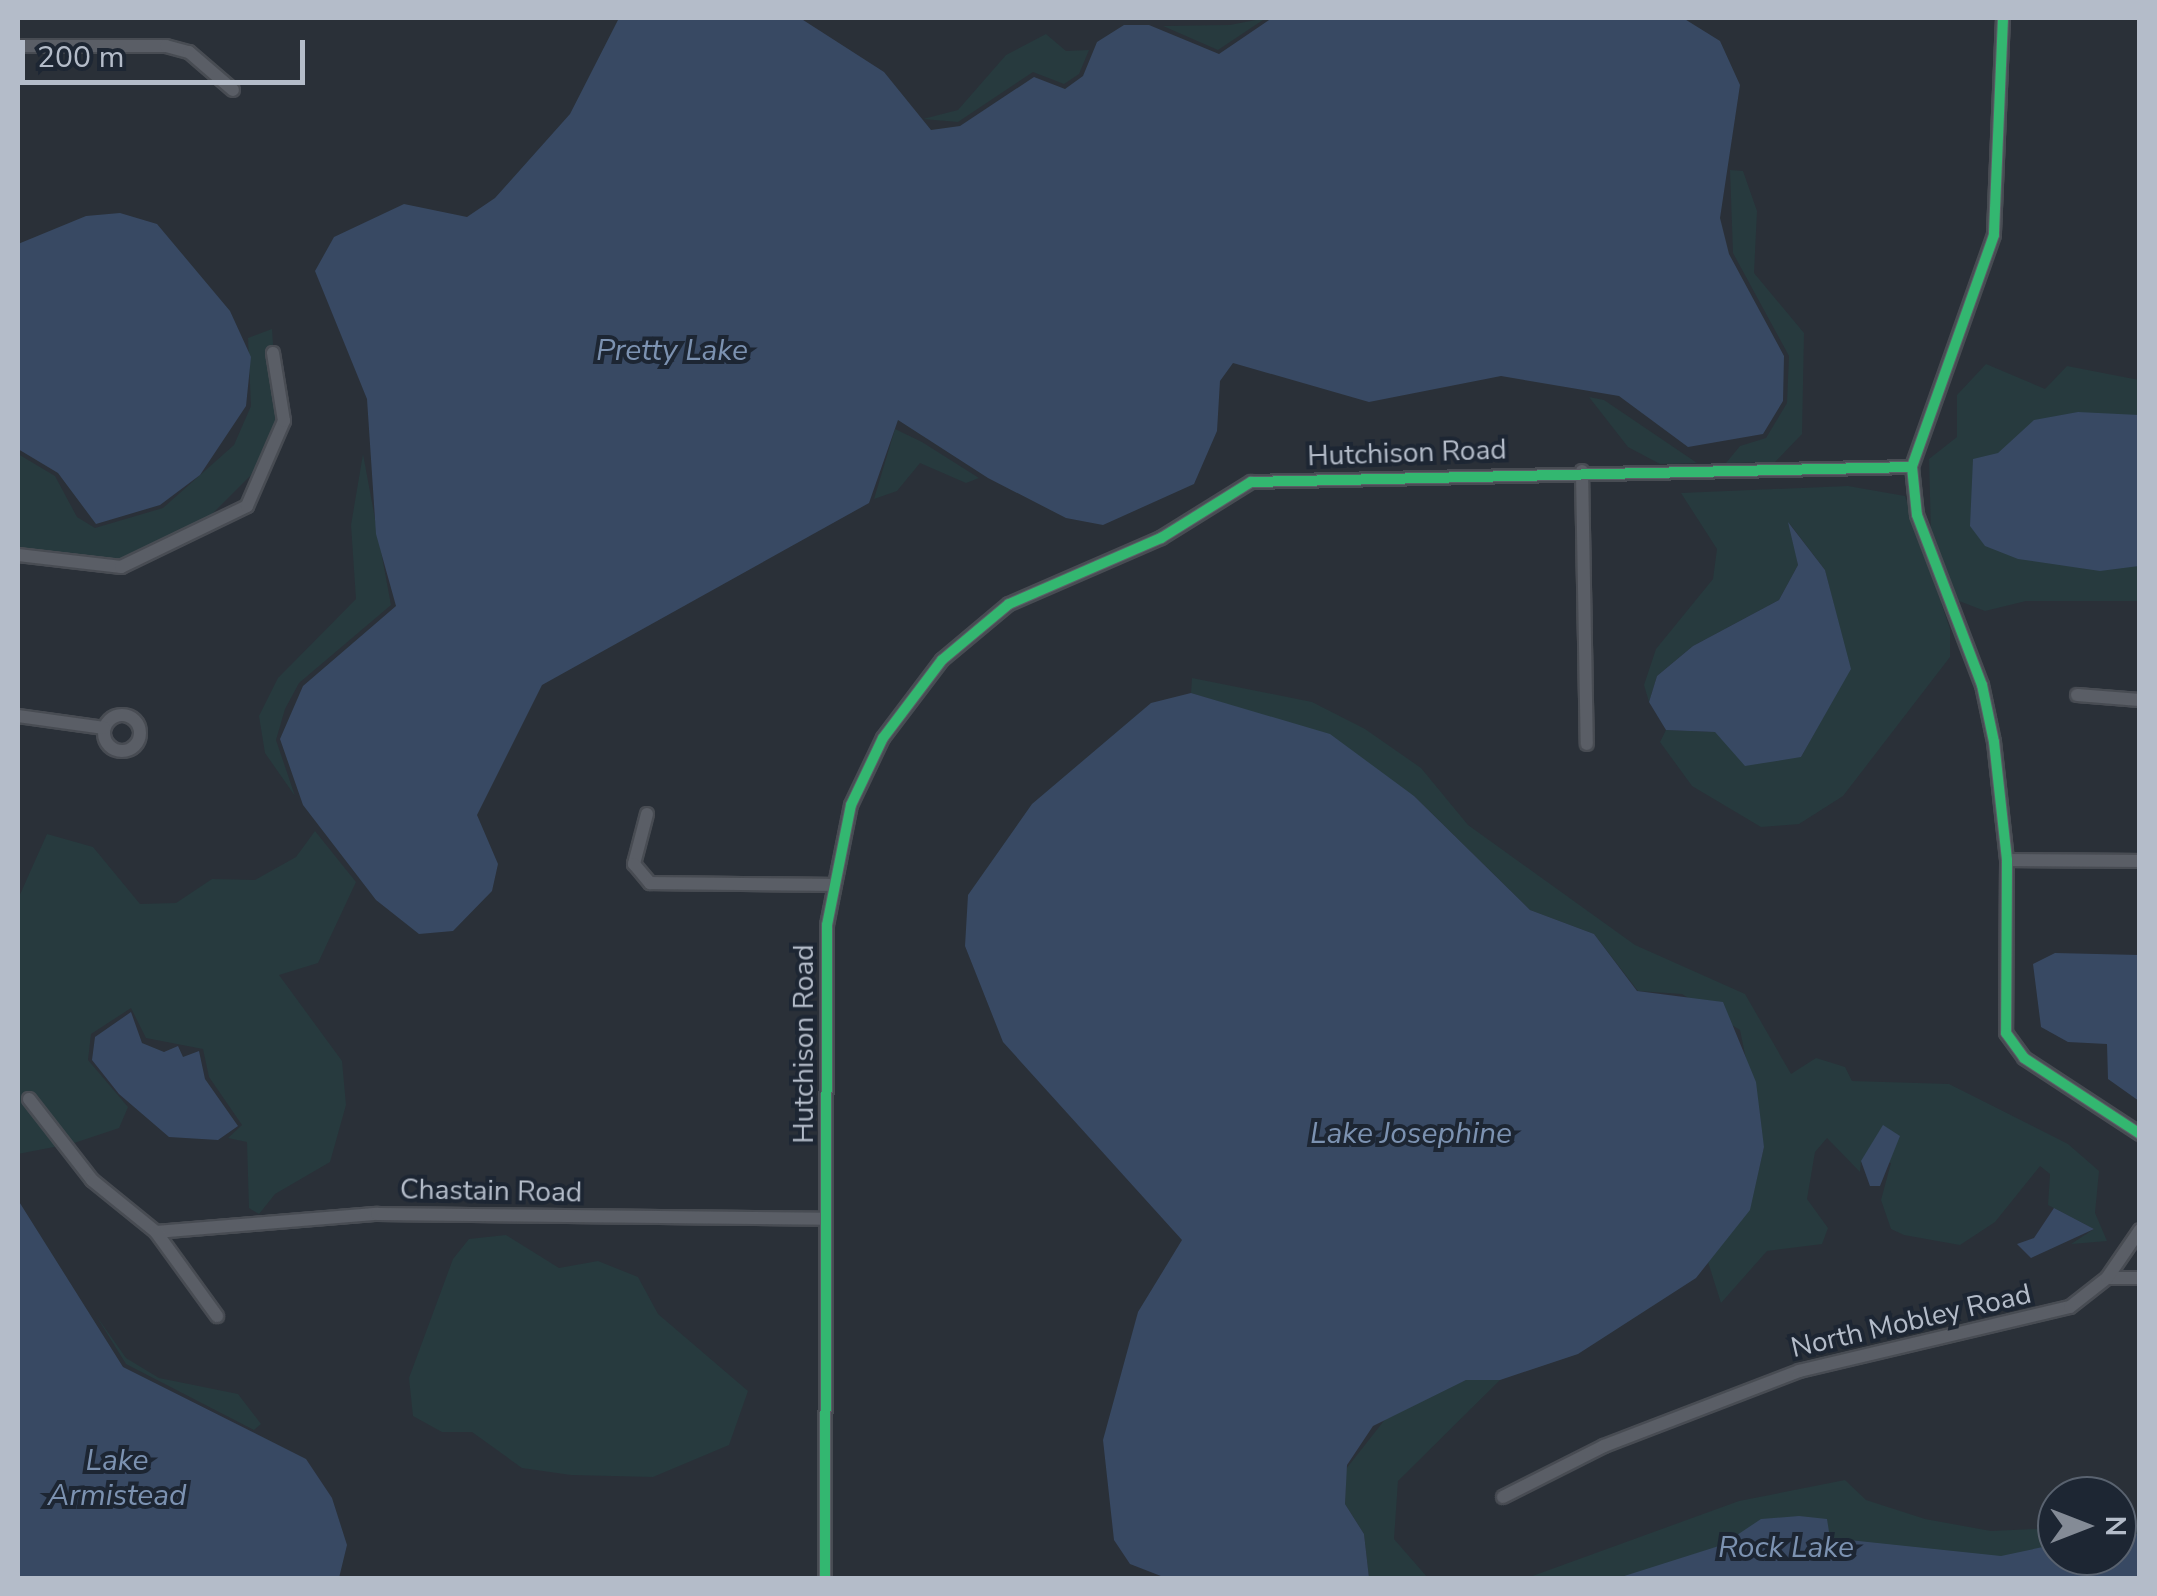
<!DOCTYPE html>
<style>
body{margin:0}
#map{position:relative;width:2157px;height:1596px;overflow:hidden;background:#2a3038;font-family:"Nunito Sans",sans-serif}
div>[style]{position:absolute}
.green>*{inset:0;background:#273a3e}
.water>*{inset:0;background:#384963}
.roads{filter:drop-shadow(2px 0 #484c53) drop-shadow(-2px 0 #484c53) drop-shadow(0 2px #484c53) drop-shadow(0 -2px #484c53)}
.minor>*{height:12px;margin:-6px;padding:0 6px;transform-origin:6px;border-radius:6px;background:#5a5e66}
.minor>.ring{margin:-6px;padding:0;box-sizing:content-box;background:none;border:12px solid #5a5e66;border-radius:50%}
.cycleway>*{height:10px;margin:-5px;padding:0 5px;transform-origin:5px;border-radius:5px;background:#33b770}
span{translate:-50% -50%;white-space:nowrap;text-align:center;line-height:1.15;-webkit-text-stroke:8px #1d2633;paint-order:stroke}
.street-label{font-size:28px;color:#b4bcc9}
.water-label{font-size:30px;color:#7c92b1;font-style:italic}
.frame{position:absolute;inset:0;border:20px solid #b4bcc9;pointer-events:none}
.north{position:absolute;left:2037px;top:1476px;width:100px;height:100px;box-sizing:border-box;background:#1d2633;border:2px solid #59626f;border-radius:50%;rotate:90deg;font-size:28px;font-weight:700;line-height:40px;text-align:center;color:#b4bcc9}
.north::after{content:'';display:block;margin:auto;width:35px;height:45px;background:#848b96;clip-path:polygon(50% 0,100% 100%,50% 72%,0 100%)}
.scale{position:absolute;left:20px;top:40px;width:285px;height:45px;box-sizing:border-box;border:5px solid #b4bcc9;border-top:0;padding-left:12px;font-size:30px;line-height:35px;white-space:nowrap;color:#b4bcc9;-webkit-text-stroke:8px #1d2633;paint-order:stroke}
</style>
<div id="map">
<div class="green">
<i style="clip-path:polygon(1266px 18px,1218px 50px,1163px 26px,1230px 25px)"></i>
<i style="clip-path:polygon(1046px 34px,1066px 51px,1089px 50px,1079px 74px,1064px 84px,1033px 72px,958px 122px,923px 119px,958px 110px,1006px 55px)"></i>
<i style="clip-path:polygon(1730px 170px,1743px 171px,1757px 211px,1754px 273px,1804px 333px,1802px 434px,1775px 462px,1726px 463px,1740px 446px,1766px 438px,1787px 403px,1789px 356px,1733px 253px)"></i>
<i style="clip-path:polygon(272px 329px,278px 421px,267px 459px,210px 516px,121px 562px,18px 550px,18px 454px,55px 476px,77px 517px,95px 528px,163px 508px,234px 445px,251px 406px,248px 338px)"></i>
<i style="clip-path:polygon(1986px 364px,2045px 389px,2067px 366px,2139px 380px,2139px 601px,2026px 601px,1985px 611px,1954px 599px,1931px 533px,1929px 459px,1957px 437px,1957px 395px)"></i>
<i style="clip-path:polygon(1589px 397px,1604px 400px,1697px 463px,1660px 464px,1628px 447px)"></i>
<i style="clip-path:polygon(895px 429px,922px 442px,979px 478px,966px 483px,920px 463px,897px 491px,874px 499px)"></i>
<i style="clip-path:polygon(363px 454px,391px 605px,299px 683px,285px 709px,276px 740px,295px 796px,265px 753px,259px 716px,278px 678px,356px 599px,351px 525px)"></i>
<i style="clip-path:polygon(1848px 486px,1905px 496px,1950px 629px,1950px 657px,1843px 796px,1799px 824px,1761px 827px,1692px 786px,1660px 742px,1666px 730px,1715px 732px,1801px 757px,1850px 669px,1825px 570px,1790px 524px,1798px 565px,1779px 600px,1693px 646px,1657px 676px,1649px 702px,1644px 685px,1656px 649px,1713px 579px,1717px 549px,1681px 493px)"></i>
<i style="clip-path:polygon(1192px 678px,1312px 702px,1365px 729px,1421px 768px,1468px 825px,1635px 945px,1745px 994px,1791px 1074px,1816px 1058px,1845px 1067px,1852px 1081px,1949px 1084px,2068px 1144px,2099px 1171px,2095px 1213px,2107px 1241px,2071px 1244px,2094px 1229px,2048px 1205px,2050px 1174px,2040px 1166px,1995px 1222px,1960px 1245px,1904px 1235px,1891px 1229px,1881px 1200px,1891px 1163px,1861px 1161px,1860px 1172px,1827px 1138px,1815px 1152px,1807px 1199px,1828px 1228px,1822px 1244px,1767px 1251px,1721px 1303px,1708px 1262px,1749px 1210px,1764px 1147px,1740px 1030px,1682px 994px,1638px 991px,1594px 934px,1530px 910px,1414px 796px,1297px 726px,1191px 693px)"></i>
<i style="clip-path:polygon(315px 831px,356px 882px,318px 963px,279px 975px,342px 1061px,346px 1105px,330px 1162px,275px 1194px,259px 1214px,249px 1208px,247px 1142px,228px 1138px,242px 1125px,209px 1077px,203px 1049px,146px 1038px,131px 1008px,91px 1034px,88px 1060px,128px 1107px,119px 1128px,71px 1144px,31px 1093px,22px 1099px,59px 1146px,18px 1154px,18px 899px,47px 834px,93px 847px,140px 904px,176px 903px,212px 879px,255px 880px,296px 857px)"></i>
<i style="clip-path:polygon(506px 1235px,559px 1268px,598px 1261px,638px 1277px,658px 1314px,748px 1391px,729px 1445px,653px 1477px,571px 1475px,522px 1468px,472px 1432px,442px 1432px,413px 1416px,409px 1378px,453px 1259px,469px 1239px)"></i>
<i style="clip-path:polygon(95px 1314px,126px 1358px,159px 1378px,238px 1394px,261px 1424px,254px 1430px,126px 1364px)"></i>
<i style="clip-path:polygon(1466px 1380px,1500px 1380px,1398px 1481px,1394px 1539px,1428px 1578px,1369px 1578px,1364px 1534px,1345px 1504px,1346px 1469px,1394px 1408px)"></i>
<i style="clip-path:polygon(1845px 1480px,1866px 1500px,1925px 1519px,1991px 1531px,2057px 1528px,2057px 1556px,2117px 1556px,2117px 1525px,2139px 1524px,2139px 1578px,1527px 1578px,1739px 1501px)"></i>
</div>
<div class="water">
<i style="clip-path:polygon(619px 18px,800px 18px,884px 72px,931px 130px,960px 126px,1034px 77px,1065px 89px,1083px 76px,1097px 42px,1124px 25px,1149px 25px,1219px 54px,1272px 18px,1683px 18px,1720px 41px,1740px 85px,1720px 218px,1729px 254px,1784px 356px,1783px 401px,1763px 434px,1688px 447px,1619px 396px,1501px 376px,1369px 402px,1233px 363px,1220px 381px,1217px 431px,1194px 484px,1103px 525px,1066px 518px,988px 478px,898px 420px,869px 503px,542px 685px,477px 815px,498px 864px,492px 891px,453px 931px,419px 934px,376px 900px,303px 805px,280px 739px,303px 686px,396px 606px,376px 534px,367px 399px,315px 271px,334px 237px,404px 204px,467px 217px,495px 198px,570px 114px)"></i>
<i style="clip-path:polygon(120px 213px,157px 224px,230px 311px,251px 357px,246px 406px,200px 475px,160px 505px,96px 524px,58px 473px,18px 449px,18px 244px,86px 216px)"></i>
<i style="clip-path:polygon(2078px 412px,2139px 415px,2139px 566px,2100px 571px,2018px 559px,1985px 546px,1970px 526px,1973px 459px,1998px 453px,2034px 420px)"></i>
<i style="clip-path:polygon(1788px 522px,1825px 570px,1851px 669px,1801px 757px,1745px 766px,1715px 732px,1666px 730px,1649px 702px,1657px 676px,1693px 646px,1779px 600px,1798px 565px)"></i>
<i style="clip-path:polygon(1191px 693px,1330px 734px,1414px 796px,1530px 910px,1594px 934px,1637px 991px,1723px 1002px,1756px 1082px,1764px 1147px,1750px 1210px,1696px 1278px,1578px 1354px,1500px 1380px,1466px 1380px,1373px 1426px,1347px 1465px,1345px 1504px,1364px 1534px,1369px 1578px,1166px 1578px,1130px 1564px,1114px 1540px,1103px 1440px,1138px 1312px,1182px 1240px,1003px 1042px,965px 946px,968px 895px,1032px 804px,1151px 703px)"></i>
<i style="clip-path:polygon(2055px 953px,2139px 955px,2139px 1101px,2108px 1079px,2107px 1044px,2068px 1042px,2041px 1027px,2033px 964px)"></i>
<i style="clip-path:polygon(131px 1012px,142px 1043px,164px 1052px,178px 1046px,183px 1057px,199px 1051px,205px 1079px,238px 1126px,218px 1140px,169px 1137px,119px 1094px,92px 1060px,95px 1037px)"></i>
<i style="clip-path:polygon(1883px 1125px,1900px 1136px,1880px 1186px,1870px 1186px,1861px 1161px)"></i>
<i style="clip-path:polygon(18px 1200px,123px 1367px,306px 1459px,332px 1498px,347px 1545px,339px 1578px,18px 1578px)"></i>
<i style="clip-path:polygon(2054px 1208px,2094px 1229px,2031px 1258px,2017px 1244px,2034px 1238px)"></i>
<i style="clip-path:polygon(1799px 1516px,1827px 1519px,1830px 1538px,2001px 1556px,2057px 1544px,2057px 1556px,2117px 1556px,2117px 1535px,2139px 1534px,2139px 1578px,1618px 1578px,1722px 1545px,1761px 1519px)"></i>
</div>
<div class="roads">
<div class="minor">
<i style="left:2003px;top:18px;width:217px;rotate:92.4deg"></i>
<i style="left:1994px;top:235px;width:246px;rotate:109.5deg"></i>
<i style="left:1912px;top:467px;width:48px;rotate:84.1deg"></i>
<i style="left:1917px;top:515px;width:182px;rotate:69.1deg"></i>
<i style="left:1982px;top:685px;width:58px;rotate:78.1deg"></i>
<i style="left:1994px;top:742px;width:119px;rotate:83.7deg"></i>
<i style="left:2007px;top:860px;width:173px;rotate:90.3deg"></i>
<i style="left:2006px;top:1033px;width:31px;rotate:54deg"></i>
<i style="left:2024px;top:1058px;width:139px;rotate:33.2deg"></i>
<i style="left:18px;top:46px;width:148px"></i>
<i style="left:166px;top:46px;width:24px;rotate:15deg"></i>
<i style="left:189px;top:52px;width:58px;rotate:40.8deg"></i>
<i style="left:1582px;top:471px;width:273px;rotate:89deg"></i>
<i style="left:18px;top:555px;width:104px;rotate:6.6deg"></i>
<i style="left:121px;top:567px;width:140px;rotate:-25.8deg"></i>
<i style="left:247px;top:506px;width:93px;rotate:-66.5deg"></i>
<i style="left:284px;top:421px;width:69px;rotate:-99.2deg"></i>
<i style="left:2077px;top:695px;width:63px;rotate:4.5deg"></i>
<i class="ring" style="left:104px;top:715px;width:24px;height:24px"></i>
<i style="left:18px;top:716px;width:87px;rotate:7.9deg"></i>
<i style="left:647px;top:814px;width:52px;rotate:104.6deg"></i>
<i style="left:634px;top:864px;width:25px;rotate:50deg"></i>
<i style="left:650px;top:883px;width:184px;rotate:0.6deg"></i>
<i style="left:2007px;top:860px;width:133px;rotate:0.4deg"></i>
<i style="left:29px;top:1099px;width:103px;rotate:52.1deg"></i>
<i style="left:92px;top:1180px;width:82px;rotate:39.1deg"></i>
<i style="left:156px;top:1232px;width:222px;rotate:-4.7deg"></i>
<i style="left:377px;top:1214px;width:449px;rotate:0.6deg"></i>
<i style="left:156px;top:1232px;width:104px;rotate:54deg"></i>
<i style="left:2107px;top:1278px;width:33px"></i>
<i style="left:1503px;top:1497px;width:113px;rotate:-26.8deg"></i>
<i style="left:1604px;top:1446px;width:209px;rotate:-21deg"></i>
<i style="left:1799px;top:1371px;width:278px;rotate:-13.3deg"></i>
<i style="left:2070px;top:1307px;width:47px;rotate:-38.1deg"></i>
<i style="left:2107px;top:1278px;width:58px;rotate:-55.5deg"></i>
<i style="left:825px;top:1578px;width:653px;rotate:-89.82deg"></i>
<i style="left:827px;top:925px;width:122px;rotate:-78.7deg"></i>
<i style="left:851px;top:805px;width:74px;rotate:-64.5deg"></i>
<i style="left:883px;top:738px;width:98px;rotate:-52.9deg"></i>
<i style="left:942px;top:660px;width:87px;rotate:-39.9deg"></i>
<i style="left:1009px;top:604px;width:166px;rotate:-23.5deg"></i>
<i style="left:1161px;top:538px;width:106px;rotate:-31.9deg"></i>
<i style="left:1251px;top:482px;width:661px;rotate:-1.3deg"></i>
</div>
</div>
<div class="cycleway">
<i style="left:2003px;top:18px;width:217px;rotate:92.4deg"></i>
<i style="left:1994px;top:235px;width:246px;rotate:109.5deg"></i>
<i style="left:1912px;top:467px;width:48px;rotate:84.1deg"></i>
<i style="left:1917px;top:515px;width:182px;rotate:69.1deg"></i>
<i style="left:1982px;top:685px;width:58px;rotate:78.1deg"></i>
<i style="left:1994px;top:742px;width:119px;rotate:83.7deg"></i>
<i style="left:2007px;top:860px;width:173px;rotate:90.3deg"></i>
<i style="left:2006px;top:1033px;width:31px;rotate:54deg"></i>
<i style="left:2024px;top:1058px;width:139px;rotate:33.2deg"></i>
<i style="left:825px;top:1578px;width:653px;rotate:-89.82deg"></i>
<i style="left:827px;top:925px;width:122px;rotate:-78.7deg"></i>
<i style="left:851px;top:805px;width:74px;rotate:-64.5deg"></i>
<i style="left:883px;top:738px;width:98px;rotate:-52.9deg"></i>
<i style="left:942px;top:660px;width:87px;rotate:-39.9deg"></i>
<i style="left:1009px;top:604px;width:166px;rotate:-23.5deg"></i>
<i style="left:1161px;top:538px;width:106px;rotate:-31.9deg"></i>
<i style="left:1251px;top:482px;width:661px;rotate:-1.3deg"></i>
</div>
<div class="street-label">
<span style="left:1407px;top:453px;rotate:-2deg">Hutchison Road</span>
<span style="left:804px;top:1044px;rotate:-90deg">Hutchison Road</span>
<span style="left:491px;top:1191px;rotate:1deg">Chastain Road</span>
<span style="left:1911px;top:1321px;rotate:-13deg">North Mobley Road</span>
</div>
<div class="water-label">
<span style="left:672px;top:351px">Pretty Lake</span>
<span style="left:1411px;top:1134px">Lake Josephine</span>
<span style="left:117px;top:1478px">Lake<br>Armistead</span>
<span style="left:1786px;top:1548px">Rock Lake</span>
</div>
<div class="frame"></div>
<div class="north">N</div>
<div class="scale">200 m</div>
</div>
